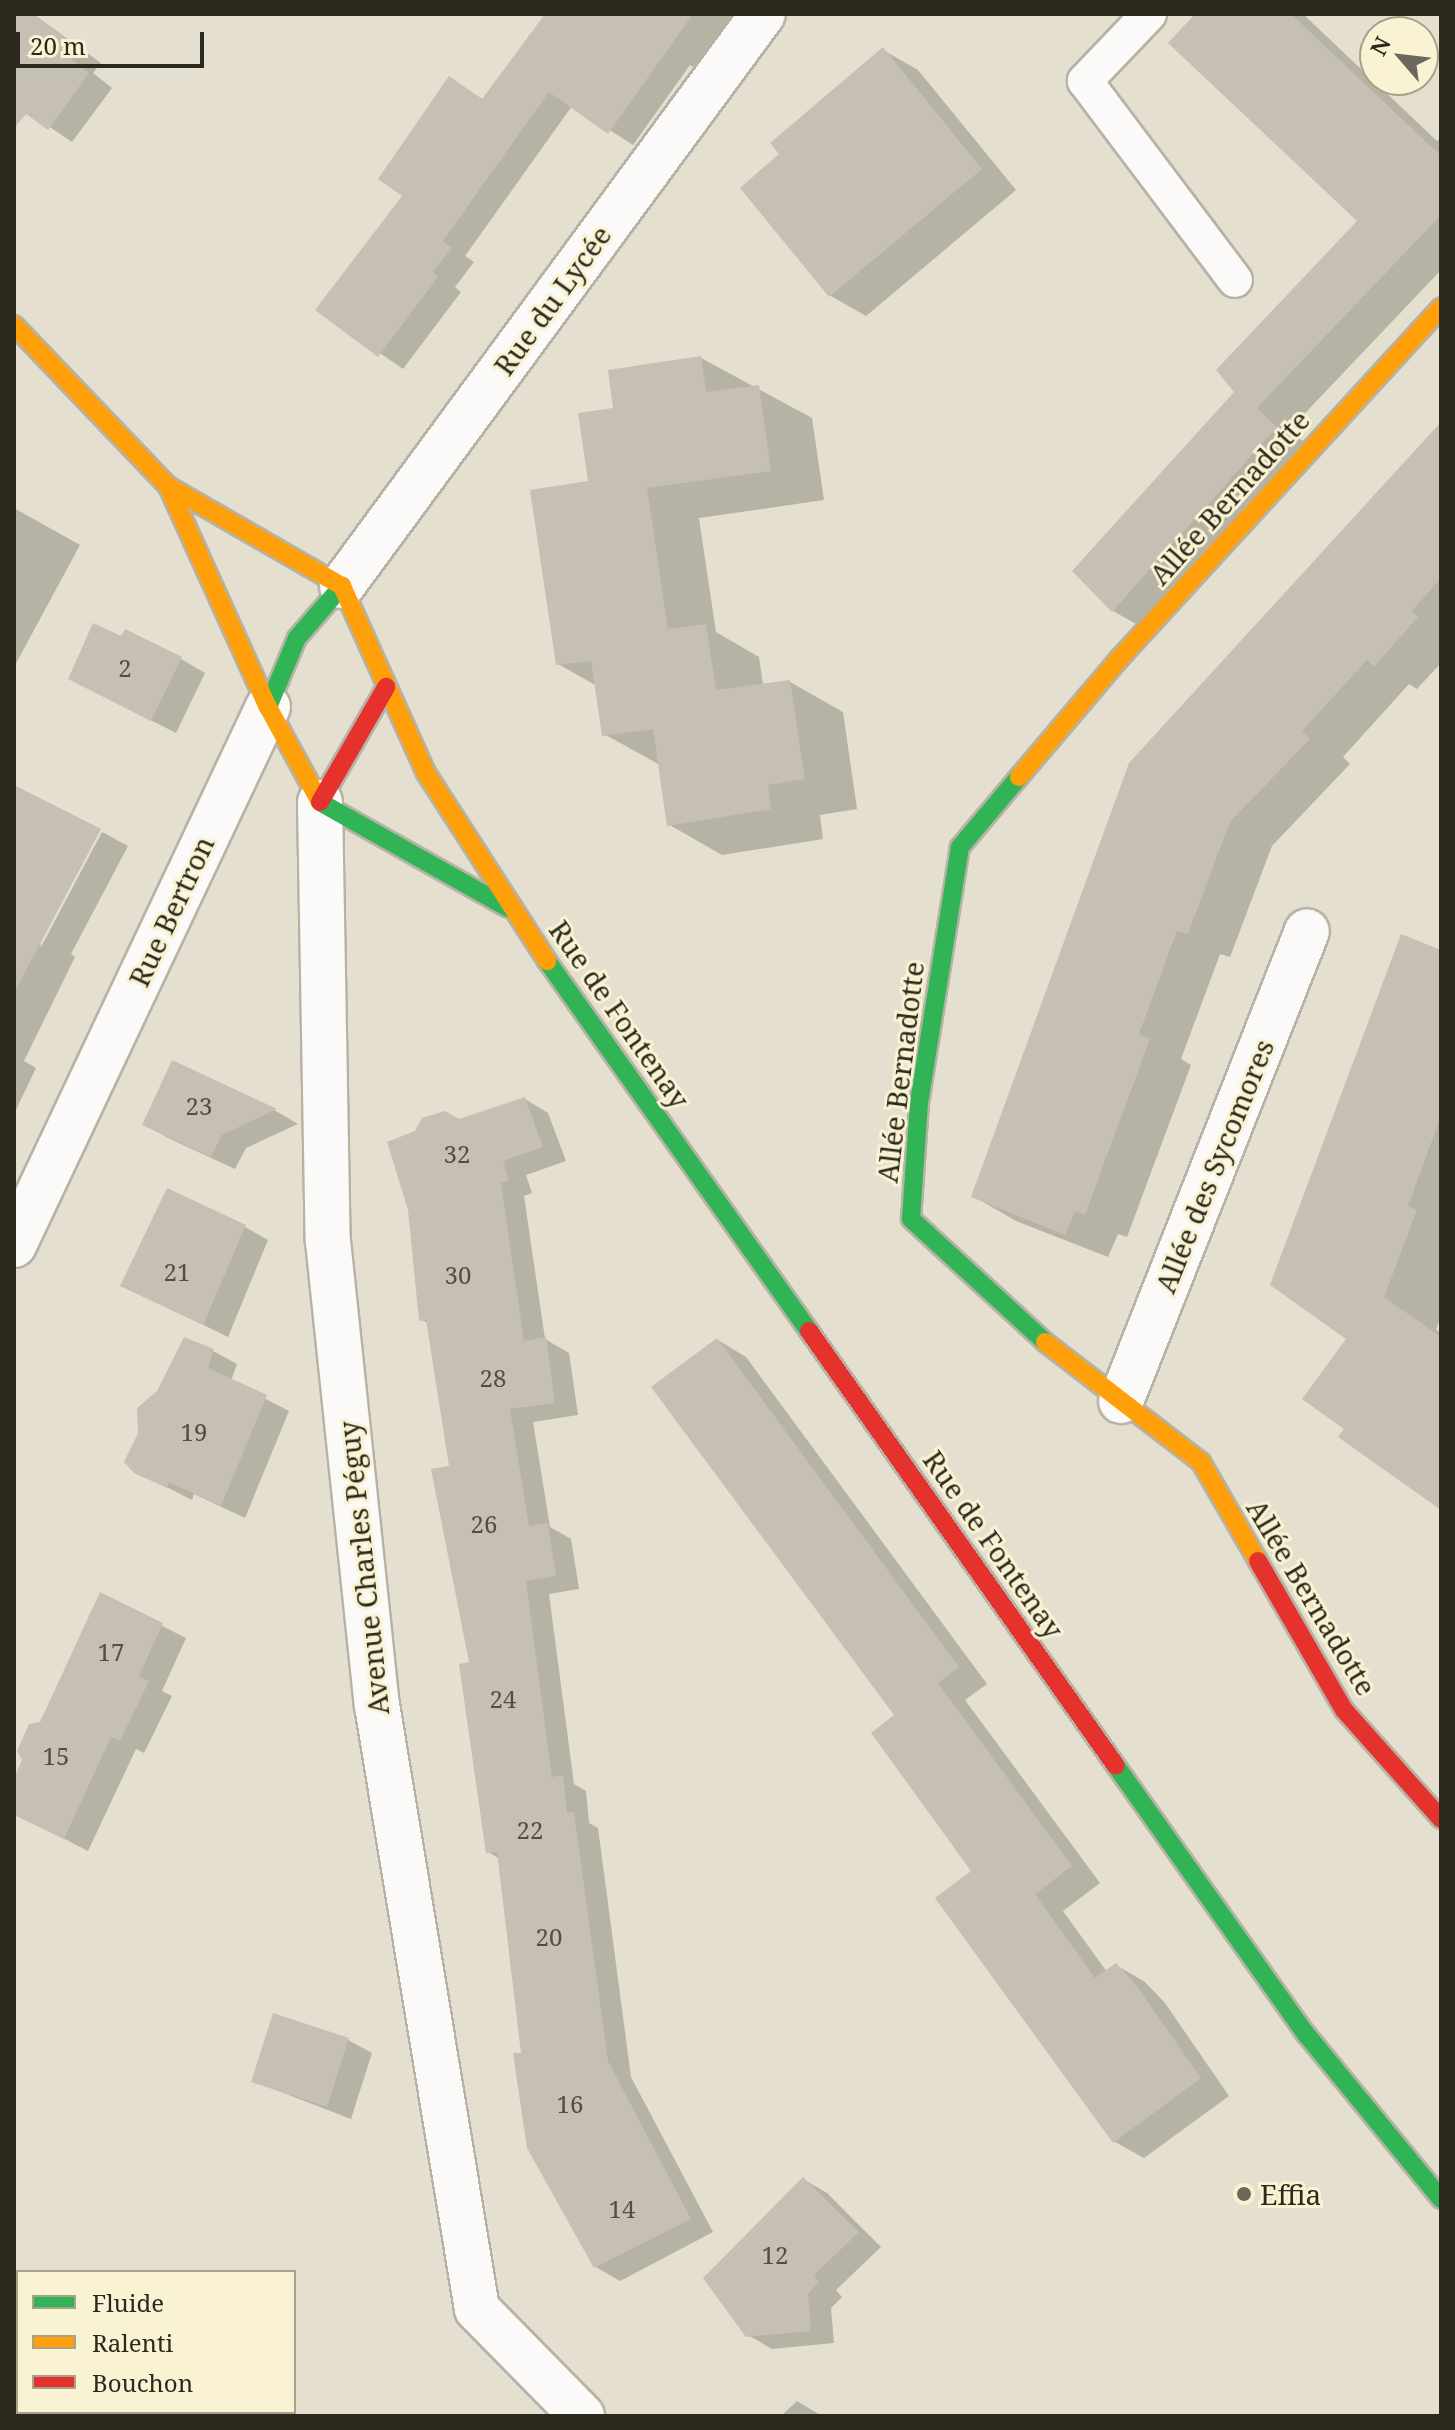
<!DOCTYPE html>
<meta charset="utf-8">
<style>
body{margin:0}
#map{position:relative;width:1455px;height:2430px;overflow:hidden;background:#e4dfce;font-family:"Noto Serif",serif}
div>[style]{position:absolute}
.shadow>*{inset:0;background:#0003}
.building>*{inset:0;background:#c6bfb3}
.roads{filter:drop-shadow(2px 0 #b6b2a5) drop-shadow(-2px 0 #b6b2a5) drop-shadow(0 2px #b6b2a5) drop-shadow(0 -2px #b6b2a5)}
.lane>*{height:34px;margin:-17px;padding:0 17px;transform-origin:17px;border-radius:17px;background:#fbfaf8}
.street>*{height:44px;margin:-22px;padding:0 22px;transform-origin:22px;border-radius:22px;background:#fbfaf8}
.fast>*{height:18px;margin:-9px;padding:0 9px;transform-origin:9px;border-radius:9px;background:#30b455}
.slow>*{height:18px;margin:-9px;padding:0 9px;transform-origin:9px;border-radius:9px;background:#ff9f0a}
.jam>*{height:18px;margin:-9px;padding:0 9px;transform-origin:9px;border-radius:9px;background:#e5322d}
.dots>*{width:22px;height:22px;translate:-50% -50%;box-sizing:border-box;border:4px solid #f9f3d3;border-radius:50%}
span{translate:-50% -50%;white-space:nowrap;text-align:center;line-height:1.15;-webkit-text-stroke:6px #f9f3d3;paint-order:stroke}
.number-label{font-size:24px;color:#524e42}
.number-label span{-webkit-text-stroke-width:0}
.street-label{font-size:28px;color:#2b281d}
.poi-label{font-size:28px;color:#2b281d}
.left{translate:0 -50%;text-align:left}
.frame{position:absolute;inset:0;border:16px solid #2b281d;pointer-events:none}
.legend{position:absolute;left:16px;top:2270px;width:280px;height:144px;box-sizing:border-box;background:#f9f3d3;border:2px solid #a7a28a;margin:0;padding:10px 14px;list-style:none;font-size:24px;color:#2b281d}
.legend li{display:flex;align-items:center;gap:16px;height:40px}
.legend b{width:40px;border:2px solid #a7a28a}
.north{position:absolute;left:1359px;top:16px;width:80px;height:80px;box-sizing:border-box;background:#f9f3d3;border:2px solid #a7a28a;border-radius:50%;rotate:298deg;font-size:22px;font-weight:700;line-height:32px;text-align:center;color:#2b281d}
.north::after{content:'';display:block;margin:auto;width:28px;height:36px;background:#6c685b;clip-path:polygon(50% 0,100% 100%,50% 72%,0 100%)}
.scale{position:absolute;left:16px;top:32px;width:188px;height:36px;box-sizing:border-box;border:4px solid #2b281d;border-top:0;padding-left:10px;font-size:24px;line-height:28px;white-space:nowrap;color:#2b281d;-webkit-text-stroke:6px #f9f3d3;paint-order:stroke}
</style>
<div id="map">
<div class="shadow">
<i style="clip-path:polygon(14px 14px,33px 14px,101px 63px,93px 73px,112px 88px,72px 142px,14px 103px)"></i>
<i style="clip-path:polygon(548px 14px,748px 14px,708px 76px,690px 65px,633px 145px,572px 106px,465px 256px,474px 262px,455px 287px,461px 292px,403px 369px,318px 310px,404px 196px,450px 79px,484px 100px)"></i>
<i style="clip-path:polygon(1198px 14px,1303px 14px,1437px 141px,1441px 137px,1441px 270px,1290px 429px,1310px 448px,1147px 630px,1113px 611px,1236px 392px,1360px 221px)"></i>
<i style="clip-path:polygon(883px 50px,918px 70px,1016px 190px,866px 316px,831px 296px,782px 154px)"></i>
<i style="clip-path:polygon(701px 358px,812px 418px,824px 500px,699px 518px,716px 632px,759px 657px,763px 685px,790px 682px,843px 712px,857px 809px,820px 815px,823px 839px,722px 855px,668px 824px,660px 765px,604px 734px,597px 686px,558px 664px,590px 483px,615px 409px)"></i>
<i style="clip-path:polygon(1441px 425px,1441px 663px,1417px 689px,1409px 684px,1343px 757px,1350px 764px,1272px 846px,1230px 957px,1220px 954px,1181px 1059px,1191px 1065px,1127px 1237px,1118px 1234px,1108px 1257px,1016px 1221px,973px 1196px)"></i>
<i style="clip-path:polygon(14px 508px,80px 545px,14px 667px)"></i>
<i style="clip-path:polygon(181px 659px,205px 673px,176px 733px,94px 691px)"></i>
<i style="clip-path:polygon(14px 791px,41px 947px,102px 832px,128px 846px,71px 954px,75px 957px,24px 1061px,36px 1068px,14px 1114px)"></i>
<i style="clip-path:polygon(1441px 952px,1441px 1316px,1436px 1330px,1441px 1333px,1441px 1507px,1347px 1429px,1349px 1338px)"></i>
<i style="clip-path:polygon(173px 1063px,276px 1111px,298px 1124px,246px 1148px,235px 1169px,168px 1138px,144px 1124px)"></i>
<i style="clip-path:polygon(525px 1099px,548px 1113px,566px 1161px,526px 1175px,532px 1193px,524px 1196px,545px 1339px,569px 1353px,578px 1415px,533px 1422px,550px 1527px,571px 1539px,579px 1589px,549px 1594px,574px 1784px,586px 1791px,589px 1823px,598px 1828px,631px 2077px,713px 2232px,620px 2281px,596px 2267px,523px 2055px,500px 1859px,488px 1852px,472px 1664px,433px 1471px,451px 1468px,429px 1324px,421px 1319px,459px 1121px)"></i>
<i style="clip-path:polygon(245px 1227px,268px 1240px,228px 1337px,122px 1285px)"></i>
<i style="clip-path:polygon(718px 1340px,746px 1357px,987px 1684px,965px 1700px,1100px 1883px,1063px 1911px,1107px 1972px,1116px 1965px,1145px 1982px,1165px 2003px,1229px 2096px,1144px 2158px,1115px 2142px,974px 1872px)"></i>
<i style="clip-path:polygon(213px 1351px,237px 1364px,231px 1381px,289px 1411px,245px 1518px,194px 1494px,192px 1500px,135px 1471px)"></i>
<i style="clip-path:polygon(101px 1595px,186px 1638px,162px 1691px,172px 1696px,144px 1753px,136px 1749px,88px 1851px,14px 1813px,14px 1783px)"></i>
<i style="clip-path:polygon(348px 2040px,372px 2053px,351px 2119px,253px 2081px)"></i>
<i style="clip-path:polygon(803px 2179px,827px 2193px,881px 2247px,836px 2290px,842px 2297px,831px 2308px,834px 2343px,772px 2349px,748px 2335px)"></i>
<i style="clip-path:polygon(797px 2401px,820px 2415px,822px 2416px,781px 2416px)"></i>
<i style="clip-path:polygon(180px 2412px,246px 2412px,247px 2416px,182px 2416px)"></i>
</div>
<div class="building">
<i style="clip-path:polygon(14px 14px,32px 14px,78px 48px,70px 58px,89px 73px,48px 130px,26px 114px,14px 128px)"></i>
<i style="clip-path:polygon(545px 14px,693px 14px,608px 134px,549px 92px,443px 241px,452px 248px,433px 272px,438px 277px,378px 357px,315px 310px,402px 196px,378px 179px,449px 76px,482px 99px)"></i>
<i style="clip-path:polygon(1195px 14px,1291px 14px,1441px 156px,1441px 215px,1257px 408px,1277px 427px,1112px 612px,1072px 571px,1234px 392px,1216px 370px,1357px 221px,1168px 43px)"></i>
<i style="clip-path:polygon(883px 47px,982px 169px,829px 297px,740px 188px,779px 154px,770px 143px)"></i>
<i style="clip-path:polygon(701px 356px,706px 392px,759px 385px,771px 471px,647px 488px,668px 629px,706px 624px,716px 690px,790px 680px,805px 779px,768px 785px,771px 809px,667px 826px,653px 729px,602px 736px,591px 661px,556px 665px,530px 490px,588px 481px,578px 413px,613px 408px,608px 370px)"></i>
<i style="clip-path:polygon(1441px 422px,1441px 578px,1412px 611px,1418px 617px,1374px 667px,1367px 660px,1302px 731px,1310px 739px,1230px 822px,1188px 934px,1177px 931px,1139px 1034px,1150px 1039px,1085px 1215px,1075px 1211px,1065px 1235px,971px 1197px,1129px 763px)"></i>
<i style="clip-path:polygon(93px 623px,121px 636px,125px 629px,182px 657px,151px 721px,68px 679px)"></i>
<i style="clip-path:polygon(14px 785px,101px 829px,14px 993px)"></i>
<i style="clip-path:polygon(1401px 934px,1441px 950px,1441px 1116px,1408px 1206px,1417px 1210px,1384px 1297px,1441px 1337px,1441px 1510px,1338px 1437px,1344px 1429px,1302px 1399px,1346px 1339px,1270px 1285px)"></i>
<i style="clip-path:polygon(172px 1060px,277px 1109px,222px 1135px,211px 1157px,142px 1125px)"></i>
<i style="clip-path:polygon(525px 1097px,543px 1147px,503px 1161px,509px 1180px,501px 1183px,524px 1341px,546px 1337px,555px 1403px,510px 1409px,529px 1526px,548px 1523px,556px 1576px,526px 1581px,552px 1777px,563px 1775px,567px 1813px,574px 1812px,608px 2061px,691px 2219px,594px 2268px,527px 2148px,513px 2053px,521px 2053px,497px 1852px,486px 1853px,459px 1664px,469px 1662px,431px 1469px,449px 1466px,426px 1320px,419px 1321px,408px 1210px,387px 1142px,415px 1131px,422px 1118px,445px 1111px,459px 1119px)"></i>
<i style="clip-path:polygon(167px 1188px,246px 1225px,203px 1325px,120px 1286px)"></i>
<i style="clip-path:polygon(184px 1337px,214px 1349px,208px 1368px,267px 1395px,221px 1506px,169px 1482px,167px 1488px,134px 1473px,124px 1462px,138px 1433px,137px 1408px,157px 1391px)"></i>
<i style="clip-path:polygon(717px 1338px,959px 1667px,938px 1683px,1072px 1866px,1035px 1894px,1095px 1978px,1116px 1963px,1136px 1985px,1201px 2078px,1113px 2143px,935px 1898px,971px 1871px,871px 1733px,894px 1715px,651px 1387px)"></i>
<i style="clip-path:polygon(100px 1592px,163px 1623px,139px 1676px,149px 1681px,120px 1741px,111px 1737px,64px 1839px,14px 1815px,14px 1778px,22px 1760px,17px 1751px,29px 1724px,40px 1722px)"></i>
<i style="clip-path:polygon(273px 2013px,349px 2038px,327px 2107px,251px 2082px)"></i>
<i style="clip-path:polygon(803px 2177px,859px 2232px,814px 2275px,819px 2282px,808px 2294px,811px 2331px,746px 2337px,703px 2278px)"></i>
</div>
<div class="roads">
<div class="lane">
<i style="left:1149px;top:14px;width:93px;rotate:133.7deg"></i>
<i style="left:1085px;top:81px;width:249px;rotate:53deg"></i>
</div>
<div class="street">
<i style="left:342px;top:586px;width:710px;rotate:-53.65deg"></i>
<i style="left:320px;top:802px;width:439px;rotate:89deg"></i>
<i style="left:328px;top:1241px;width:467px;rotate:84deg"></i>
<i style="left:377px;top:1705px;width:612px;rotate:80.6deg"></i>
<i style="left:477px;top:2309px;width:150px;rotate:45.5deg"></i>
<i style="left:14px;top:1245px;width:595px;rotate:-64.73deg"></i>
<i style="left:1121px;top:1401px;width:505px;rotate:-68.41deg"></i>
</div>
<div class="fast">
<i style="left:268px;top:707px;width:75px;rotate:-67.2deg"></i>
<i style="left:297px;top:638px;width:69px;rotate:-49.1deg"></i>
<i style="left:1019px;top:777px;width:92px;rotate:130.1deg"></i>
<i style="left:960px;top:847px;width:258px;rotate:99.1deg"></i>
<i style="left:919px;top:1102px;width:117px;rotate:93.9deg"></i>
<i style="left:911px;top:1219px;width:182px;rotate:42.5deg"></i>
<i style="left:320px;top:802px;width:216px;rotate:29.4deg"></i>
<i style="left:547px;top:961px;width:453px;rotate:54.7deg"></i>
<i style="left:1116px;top:1766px;width:329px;rotate:54.7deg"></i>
<i style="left:1306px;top:2034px;width:213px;rotate:50.7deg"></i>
</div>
<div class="slow">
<i style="left:14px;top:325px;width:223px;rotate:46.3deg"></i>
<i style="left:168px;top:486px;width:201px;rotate:29.9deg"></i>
<i style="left:168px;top:486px;width:243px;rotate:65.7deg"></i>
<i style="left:268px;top:707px;width:108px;rotate:61.3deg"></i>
<i style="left:342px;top:586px;width:205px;rotate:65.8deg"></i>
<i style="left:426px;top:773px;width:224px;rotate:57.2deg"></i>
<i style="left:1019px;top:777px;width:155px;rotate:-49.7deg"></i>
<i style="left:1119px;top:659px;width:477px;rotate:-47.5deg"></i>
<i style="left:1045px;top:1342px;width:197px;rotate:37.6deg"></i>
<i style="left:1201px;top:1462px;width:114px;rotate:60.1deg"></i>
</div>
<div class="jam">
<i style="left:320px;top:802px;width:133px;rotate:-60.1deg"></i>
<i style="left:809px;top:1331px;width:532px;rotate:54.79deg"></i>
<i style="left:1258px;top:1561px;width:172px;rotate:60deg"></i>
<i style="left:1344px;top:1710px;width:146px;rotate:48.3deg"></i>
</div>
</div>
<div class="dots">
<i style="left:1244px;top:2194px;background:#6c685b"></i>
</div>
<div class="number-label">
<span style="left:125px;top:668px">2</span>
<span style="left:199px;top:1106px">23</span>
<span style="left:457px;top:1154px">32</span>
<span style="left:177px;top:1272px">21</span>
<span style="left:458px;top:1275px">30</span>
<span style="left:493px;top:1378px">28</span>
<span style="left:194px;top:1432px">19</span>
<span style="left:484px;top:1524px">26</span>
<span style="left:111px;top:1652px">17</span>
<span style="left:503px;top:1699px">24</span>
<span style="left:56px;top:1756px">15</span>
<span style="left:530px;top:1830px">22</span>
<span style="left:549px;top:1937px">20</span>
<span style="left:570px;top:2104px">16</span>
<span style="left:622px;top:2209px">14</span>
<span style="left:775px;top:2255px">12</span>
</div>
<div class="street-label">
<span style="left:552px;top:300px;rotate:-54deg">Rue du Lycée</span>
<span style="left:1229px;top:497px;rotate:-48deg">Allée Bernadotte</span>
<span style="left:171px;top:911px;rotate:-65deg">Rue Bertron</span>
<span style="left:620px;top:1014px;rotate:55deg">Rue de Fontenay</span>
<span style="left:900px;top:1072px;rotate:-83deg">Allée Bernadotte</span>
<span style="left:1214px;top:1166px;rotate:-68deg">Allée des Sycomores</span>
<span style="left:994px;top:1544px;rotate:55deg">Rue de Fontenay</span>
<span style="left:363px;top:1568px;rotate:-96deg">Avenue Charles Péguy</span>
<span style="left:1312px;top:1597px;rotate:59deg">Allée Bernadotte</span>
</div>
<div class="poi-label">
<span class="left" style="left:1260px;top:2194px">Effia</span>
</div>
<div class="frame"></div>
<ul class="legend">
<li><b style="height:10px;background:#30b455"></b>Fluide</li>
<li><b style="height:10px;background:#ff9f0a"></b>Ralenti</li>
<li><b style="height:10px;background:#e5322d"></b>Bouchon</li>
</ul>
<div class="north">N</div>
<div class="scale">20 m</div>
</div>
